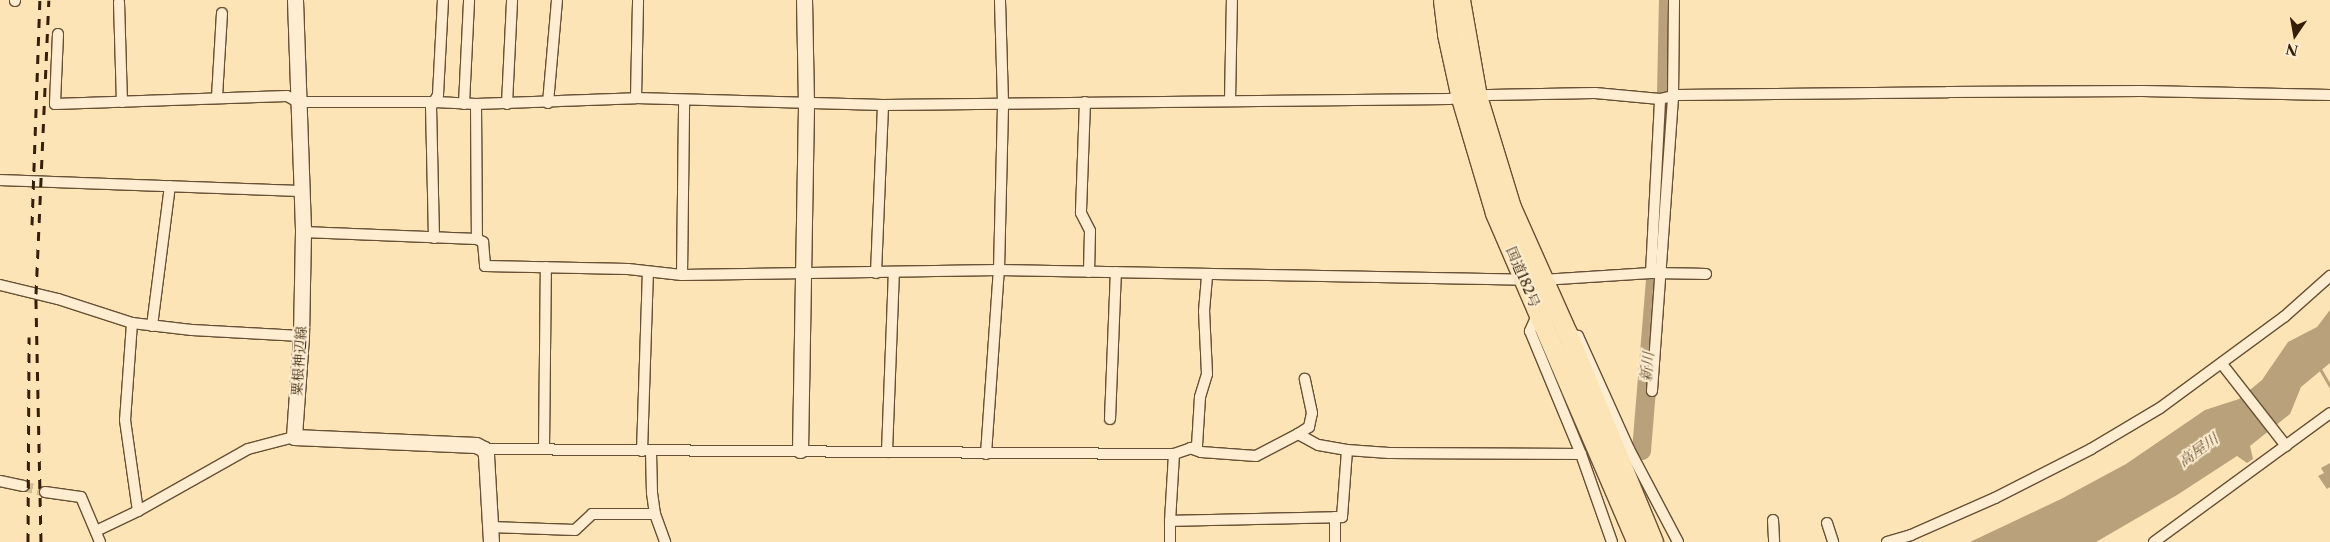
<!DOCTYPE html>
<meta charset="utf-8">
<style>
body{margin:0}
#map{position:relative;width:2330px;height:542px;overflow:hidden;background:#fde4b6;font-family:"Libre Caslon Text","Noto Serif JP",serif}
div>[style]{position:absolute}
.water>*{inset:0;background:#b9a17b}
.stream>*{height:3px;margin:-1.5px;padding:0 1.5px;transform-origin:1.5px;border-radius:1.5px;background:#b9a17b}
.river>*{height:19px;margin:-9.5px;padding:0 9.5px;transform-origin:9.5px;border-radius:9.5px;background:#b9a17b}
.street-tunnel>*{height:10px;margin-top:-5px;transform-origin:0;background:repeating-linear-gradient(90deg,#d5bd93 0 10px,transparent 0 15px)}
.roads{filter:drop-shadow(1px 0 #675034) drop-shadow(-1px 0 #675034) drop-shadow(0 1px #675034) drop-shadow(0 -1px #675034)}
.street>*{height:10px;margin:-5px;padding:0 5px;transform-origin:5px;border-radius:5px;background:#feedd0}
.secondary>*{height:15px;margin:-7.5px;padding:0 7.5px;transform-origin:7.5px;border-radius:7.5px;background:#feedd0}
.highway>*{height:19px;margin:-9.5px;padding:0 9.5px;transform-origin:9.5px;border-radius:9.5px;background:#fde4b6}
.rail>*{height:3px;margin-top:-1.5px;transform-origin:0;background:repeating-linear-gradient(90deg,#351f08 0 9px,transparent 0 18px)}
span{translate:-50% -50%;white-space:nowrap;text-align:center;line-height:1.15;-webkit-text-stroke:4px #feedd0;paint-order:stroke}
.street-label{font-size:14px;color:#351f08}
.water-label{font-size:15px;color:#634c30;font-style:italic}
.north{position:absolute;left:2270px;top:10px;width:50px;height:50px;-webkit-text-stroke:4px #feedd0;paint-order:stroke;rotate:192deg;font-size:14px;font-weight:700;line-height:20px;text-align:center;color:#351f08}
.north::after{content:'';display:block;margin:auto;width:18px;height:22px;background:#351f08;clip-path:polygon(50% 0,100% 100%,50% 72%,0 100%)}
</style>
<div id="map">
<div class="water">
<i style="clip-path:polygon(2330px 310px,2330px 363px,2301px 387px,2290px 414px,2250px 446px,2253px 459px,2247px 463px,2237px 456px,2177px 495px,2096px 542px,1970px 542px,2061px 499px,2126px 464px,2205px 410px,2239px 399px,2262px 380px,2288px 342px,2317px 327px)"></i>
<i style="clip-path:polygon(2330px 463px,2330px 487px,2327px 489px,2318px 476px,2324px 473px,2321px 468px)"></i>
</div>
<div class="stream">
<i style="left:2320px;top:369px;width:20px;rotate:60deg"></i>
</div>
<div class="river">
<i style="left:1666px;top:93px;width:93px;rotate:-88.8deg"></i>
<i style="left:1663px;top:170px;width:66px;rotate:-87.4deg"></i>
<i style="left:1635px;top:450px;width:6px"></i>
<i style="left:1641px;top:450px;width:171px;rotate:-85.3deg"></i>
</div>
<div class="street-tunnel">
<i style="left:23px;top:486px;width:23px;rotate:15deg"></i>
</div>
<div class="roads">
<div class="street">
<i style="left:15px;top:1px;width:1px;rotate:-90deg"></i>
<i style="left:119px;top:2px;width:100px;rotate:88.3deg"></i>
<i style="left:58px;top:34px;width:70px;rotate:92.5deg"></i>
<i style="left:55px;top:104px;width:232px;rotate:-2deg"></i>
<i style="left:287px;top:96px;width:13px;rotate:29deg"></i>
<i style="left:298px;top:102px;width:137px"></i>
<i style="left:435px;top:102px;width:41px;rotate:2.8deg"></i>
<i style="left:476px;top:104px;width:160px;rotate:-2.1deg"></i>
<i style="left:636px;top:98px;width:247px;rotate:1.6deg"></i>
<i style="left:883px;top:105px;width:566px;rotate:-0.61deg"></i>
<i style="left:1449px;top:99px;width:40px;rotate:-5.7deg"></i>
<i style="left:1489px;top:95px;width:106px;rotate:-1.1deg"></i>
<i style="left:1595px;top:93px;width:65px;rotate:5.3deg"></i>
<i style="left:1660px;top:99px;width:17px;rotate:-13deg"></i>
<i style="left:1677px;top:95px;width:271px;rotate:-0.6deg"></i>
<i style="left:1948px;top:92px;width:195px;rotate:-0.3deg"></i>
<i style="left:2143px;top:91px;width:187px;rotate:1.2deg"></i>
<i style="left:217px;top:97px;width:84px;rotate:-86.6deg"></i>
<i style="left:636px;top:98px;width:98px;rotate:-88.8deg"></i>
<i style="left:1230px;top:101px;width:101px;rotate:-88.9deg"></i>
<i style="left:1085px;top:102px;width:111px;rotate:92.1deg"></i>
<i style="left:1081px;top:213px;width:20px;rotate:63deg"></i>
<i style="left:1090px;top:231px;width:41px;rotate:91.4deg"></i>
<i style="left:548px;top:103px;width:103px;rotate:-85deg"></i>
<i style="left:464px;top:104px;width:104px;rotate:-87.2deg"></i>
<i style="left:476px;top:104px;width:135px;rotate:89.6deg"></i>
<i style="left:507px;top:104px;width:104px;rotate:-87.2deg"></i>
<i style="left:0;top:180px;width:302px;rotate:2.1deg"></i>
<i style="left:303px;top:232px;width:174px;rotate:2.3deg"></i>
<i style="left:477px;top:239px;width:7px;rotate:27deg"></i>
<i style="left:483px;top:242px;width:24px;rotate:85deg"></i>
<i style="left:485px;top:266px;width:143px;rotate:1.2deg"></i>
<i style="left:628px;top:269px;width:54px;rotate:6.3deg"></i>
<i style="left:682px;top:275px;width:317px;rotate:-0.9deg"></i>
<i style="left:999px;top:270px;width:543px;rotate:1.06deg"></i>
<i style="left:1542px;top:280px;width:109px;rotate:-3.7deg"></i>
<i style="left:1651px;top:273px;width:55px;rotate:1deg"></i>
<i style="left:434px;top:238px;width:131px;rotate:-91.3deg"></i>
<i style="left:431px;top:107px;width:14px;rotate:-60deg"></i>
<i style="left:438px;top:95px;width:95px;rotate:-87deg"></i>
<i style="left:876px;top:273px;width:168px;rotate:-87.6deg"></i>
<i style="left:1651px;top:273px;width:174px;rotate:-87deg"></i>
<i style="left:682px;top:275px;width:175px;rotate:-89.3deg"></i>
<i style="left:0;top:285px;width:60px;rotate:13.6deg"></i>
<i style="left:58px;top:299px;width:78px;rotate:18deg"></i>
<i style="left:132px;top:323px;width:60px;rotate:6.7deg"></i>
<i style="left:192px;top:330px;width:109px;rotate:3.2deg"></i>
<i style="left:1538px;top:313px;width:20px;rotate:114deg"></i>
<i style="left:1530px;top:331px;width:133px;rotate:67.5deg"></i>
<i style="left:1581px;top:454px;width:93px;rotate:70.6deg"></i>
<i style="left:132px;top:323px;width:97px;rotate:94.1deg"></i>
<i style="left:125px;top:420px;width:92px;rotate:81.9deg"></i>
<i style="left:152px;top:326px;width:141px;rotate:-82.7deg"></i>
<i style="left:1567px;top:333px;width:11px;rotate:15deg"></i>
<i style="left:1578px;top:336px;width:124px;rotate:65.7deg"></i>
<i style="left:1629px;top:449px;width:105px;rotate:62.2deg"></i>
<i style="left:2222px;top:364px;width:104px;rotate:52deg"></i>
<i style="left:1652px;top:391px;width:294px;rotate:-85.9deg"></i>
<i style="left:1673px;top:98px;width:98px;rotate:-89.4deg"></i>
<i style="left:1110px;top:419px;width:147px;rotate:-87.7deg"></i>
<i style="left:544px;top:448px;width:181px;rotate:-89.4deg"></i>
<i style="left:1190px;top:448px;width:12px;rotate:20deg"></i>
<i style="left:1201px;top:452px;width:55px;rotate:4.2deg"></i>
<i style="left:1256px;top:456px;width:47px;rotate:-27.6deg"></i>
<i style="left:1298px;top:434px;width:13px;rotate:-32deg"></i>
<i style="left:1309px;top:427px;width:14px;rotate:-78deg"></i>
<i style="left:1312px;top:413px;width:35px;rotate:-102deg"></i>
<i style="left:484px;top:449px;width:690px;rotate:0.42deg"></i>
<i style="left:1174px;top:454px;width:67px;rotate:93.4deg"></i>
<i style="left:1170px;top:521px;width:172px;rotate:-1.3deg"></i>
<i style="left:1342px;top:517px;width:67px;rotate:-85.7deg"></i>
<i style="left:1347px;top:450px;width:29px;rotate:-170deg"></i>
<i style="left:1318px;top:445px;width:23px;rotate:-151deg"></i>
<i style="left:1347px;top:450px;width:42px;rotate:4.1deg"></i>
<i style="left:1389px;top:453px;width:192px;rotate:0.3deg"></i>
<i style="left:642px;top:451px;width:179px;rotate:-88.1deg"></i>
<i style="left:651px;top:452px;width:41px;rotate:88.6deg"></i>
<i style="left:652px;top:493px;width:21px;rotate:82deg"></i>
<i style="left:655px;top:514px;width:30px;rotate:70deg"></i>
<i style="left:887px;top:452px;width:179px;rotate:-87.8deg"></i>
<i style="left:986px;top:454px;width:184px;rotate:-86deg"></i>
<i style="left:999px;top:270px;width:168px;rotate:-88.6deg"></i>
<i style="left:1003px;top:102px;width:102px;rotate:-91.7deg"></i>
<i style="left:1174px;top:454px;width:24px;rotate:-19deg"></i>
<i style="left:1197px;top:446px;width:49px;rotate:-86.5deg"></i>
<i style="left:1200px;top:397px;width:24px;rotate:-73deg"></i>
<i style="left:1207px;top:374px;width:63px;rotate:-92.7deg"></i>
<i style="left:1204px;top:311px;width:37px;rotate:-85deg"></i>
<i style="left:0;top:481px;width:24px;rotate:12deg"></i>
<i style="left:45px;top:492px;width:36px;rotate:8deg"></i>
<i style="left:81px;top:497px;width:49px;rotate:67.1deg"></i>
<i style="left:1773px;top:520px;width:22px;rotate:87deg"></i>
<i style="left:1827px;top:523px;width:20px;rotate:72deg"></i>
<i style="left:490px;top:527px;width:85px;rotate:2deg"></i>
<i style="left:575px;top:530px;width:23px;rotate:-43deg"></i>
<i style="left:592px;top:514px;width:63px"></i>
<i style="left:96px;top:531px;width:47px;rotate:-25.5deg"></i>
<i style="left:138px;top:511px;width:126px;rotate:-29.4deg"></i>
<i style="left:248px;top:449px;width:48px;rotate:-14.6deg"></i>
<i style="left:1170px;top:542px;width:21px;rotate:-90deg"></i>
<i style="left:1335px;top:542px;width:25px;rotate:-90deg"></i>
<i style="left:1887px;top:542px;width:25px;rotate:-16deg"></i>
<i style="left:1911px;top:535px;width:92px;rotate:-23.8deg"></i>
<i style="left:1995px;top:498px;width:108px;rotate:-27deg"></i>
<i style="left:2091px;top:449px;width:80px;rotate:-30.7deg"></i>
<i style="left:2160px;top:408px;width:154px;rotate:-36.3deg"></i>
<i style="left:2284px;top:317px;width:62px;rotate:-41.7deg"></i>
<i style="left:2154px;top:542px;width:218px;rotate:-36.2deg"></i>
</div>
<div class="secondary">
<i style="left:295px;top:0;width:232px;rotate:88deg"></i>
<i style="left:303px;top:232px;width:104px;rotate:91.1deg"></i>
<i style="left:301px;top:336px;width:101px;rotate:94deg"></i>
<i style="left:294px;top:437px;width:182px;rotate:2.5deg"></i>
<i style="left:476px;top:445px;width:9px;rotate:27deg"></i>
<i style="left:484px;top:449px;width:6px;rotate:72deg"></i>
<i style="left:486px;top:455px;width:87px;rotate:86.7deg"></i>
<i style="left:800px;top:450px;width:347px;rotate:-89deg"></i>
<i style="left:806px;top:103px;width:103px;rotate:-91.1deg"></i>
</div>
<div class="highway">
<i style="left:1443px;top:0;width:34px;rotate:83deg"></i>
<i style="left:1447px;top:34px;width:66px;rotate:77.7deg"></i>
<i style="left:1461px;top:98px;width:120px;rotate:73.5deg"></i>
<i style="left:1495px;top:213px;width:358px;rotate:66.7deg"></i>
<i style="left:1460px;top:0;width:97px;rotate:80deg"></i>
<i style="left:1477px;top:96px;width:116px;rotate:73deg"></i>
<i style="left:1511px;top:207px;width:138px;rotate:66deg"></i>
<i style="left:1567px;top:333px;width:226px;rotate:67.6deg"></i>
</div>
</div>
<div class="rail">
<i style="left:32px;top:225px;width:225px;rotate:-88deg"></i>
<i style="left:28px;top:542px;width:205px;rotate:-89.7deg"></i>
<i style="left:41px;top:542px;width:248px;rotate:-91.2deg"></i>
<i style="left:36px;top:294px;width:294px;rotate:-87.5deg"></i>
</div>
<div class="street-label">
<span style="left:1523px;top:277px;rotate:67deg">国道182号</span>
<span style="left:299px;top:361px;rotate:-86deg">粟根神辺線</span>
</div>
<div class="water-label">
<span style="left:1647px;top:367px;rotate:-85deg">新川</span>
<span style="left:2198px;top:450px;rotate:-36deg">高屋川</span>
</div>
<div class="north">N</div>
</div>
